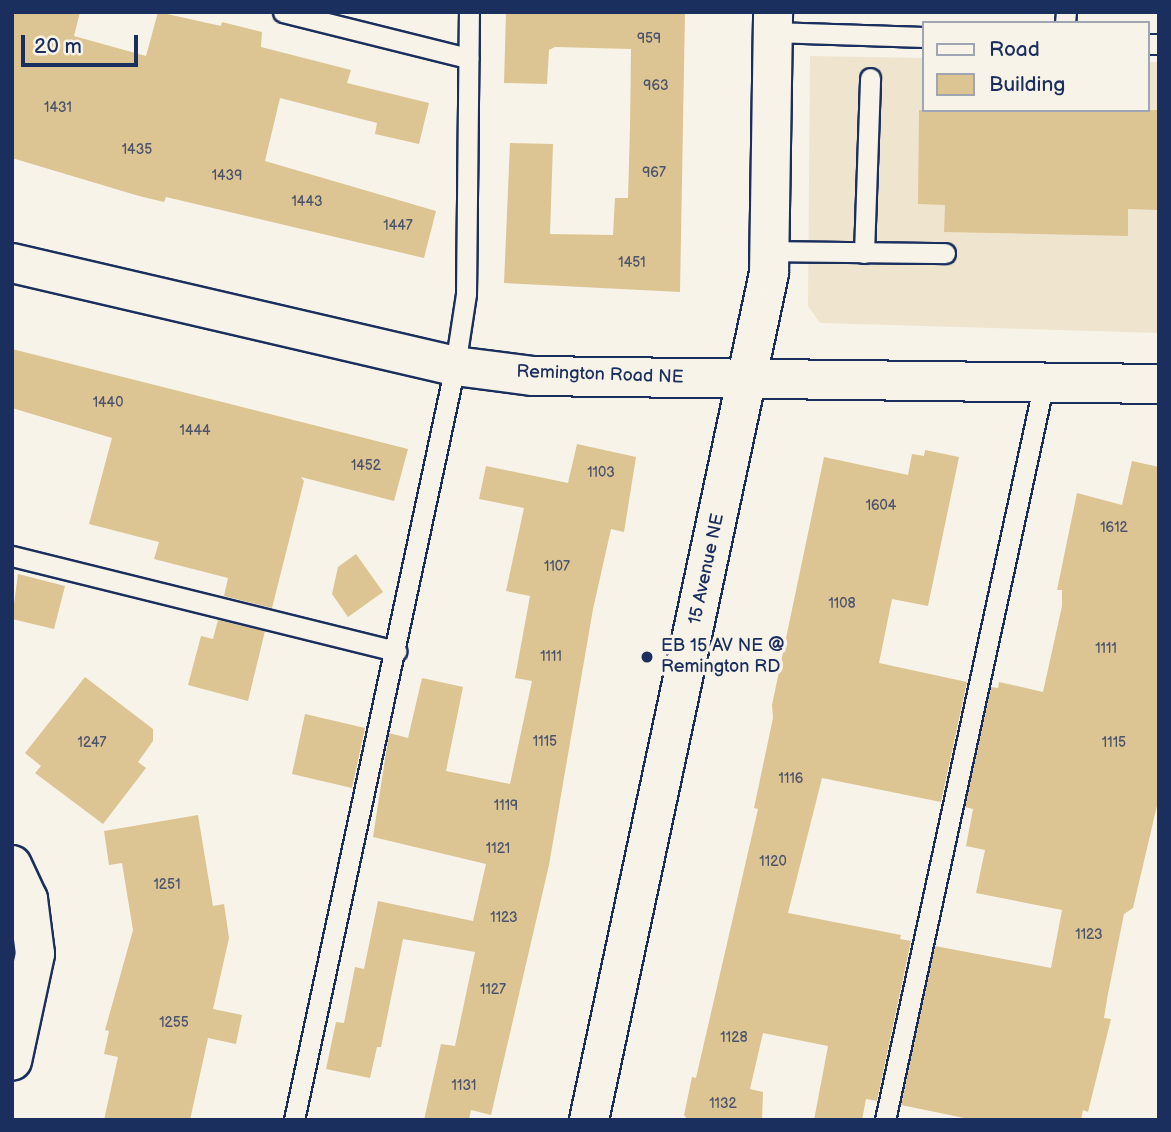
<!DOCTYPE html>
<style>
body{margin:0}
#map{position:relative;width:1171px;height:1132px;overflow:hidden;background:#f7f3e8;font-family:"Balsamiq Sans",sans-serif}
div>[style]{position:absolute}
.built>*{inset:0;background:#efe5ce}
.building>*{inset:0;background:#ddc493}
.roads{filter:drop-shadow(2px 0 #1b2f5e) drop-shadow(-2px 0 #1b2f5e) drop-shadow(0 2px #1b2f5e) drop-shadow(0 -2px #1b2f5e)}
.service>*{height:19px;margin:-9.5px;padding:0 9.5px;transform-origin:9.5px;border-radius:9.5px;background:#f7f3e8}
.minor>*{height:38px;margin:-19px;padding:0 19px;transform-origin:19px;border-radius:19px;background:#f7f3e8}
.dots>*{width:19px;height:19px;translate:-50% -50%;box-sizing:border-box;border:4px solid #f7f3e8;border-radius:50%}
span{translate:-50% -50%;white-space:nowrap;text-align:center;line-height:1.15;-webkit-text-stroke:7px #f7f3e8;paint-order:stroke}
.number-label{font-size:14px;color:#4c546b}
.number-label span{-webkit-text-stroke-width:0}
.street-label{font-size:18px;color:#1b2f5e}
.poi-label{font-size:18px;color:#1b2f5e}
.left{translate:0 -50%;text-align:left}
.frame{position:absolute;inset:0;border:14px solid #1b2f5e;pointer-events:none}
.legend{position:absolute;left:922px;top:21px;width:228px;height:91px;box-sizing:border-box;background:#f7f3e8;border:2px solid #9fa5b1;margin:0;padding:9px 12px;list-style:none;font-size:21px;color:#1b2f5e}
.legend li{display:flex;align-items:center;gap:14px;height:35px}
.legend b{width:35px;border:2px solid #9fa5b1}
.scale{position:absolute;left:21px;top:35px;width:117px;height:32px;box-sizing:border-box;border:4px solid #1b2f5e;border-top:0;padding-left:9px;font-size:21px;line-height:24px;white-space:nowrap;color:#1b2f5e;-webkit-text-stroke:5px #f7f3e8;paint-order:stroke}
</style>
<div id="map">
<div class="built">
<i style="clip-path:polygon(810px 56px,924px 58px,924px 110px,1148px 110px,1148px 62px,1159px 62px,1159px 333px,820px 323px,808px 306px)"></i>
</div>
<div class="building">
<i style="clip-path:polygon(12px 12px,80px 12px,74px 36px,146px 56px,158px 12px,221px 26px,222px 22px,262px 32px,261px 47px,351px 70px,347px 83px,429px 103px,419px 144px,375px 134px,377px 123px,280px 98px,265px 161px,436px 211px,424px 258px,166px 197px,164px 202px,139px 196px,12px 158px)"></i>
<i style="clip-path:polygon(506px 12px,685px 12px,680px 292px,504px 283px,510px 143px,553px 144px,550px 234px,613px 235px,615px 198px,628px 198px,630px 127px,631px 49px,555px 47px,549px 50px,547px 84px,504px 83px)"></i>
<i style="clip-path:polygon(919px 110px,1159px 110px,1157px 210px,1128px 209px,1128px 236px,944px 232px,945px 205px,918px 204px)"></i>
<i style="clip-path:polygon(12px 349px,408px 449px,394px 501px,301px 477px,304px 481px,272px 608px,224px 596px,228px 578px,154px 559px,159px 542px,89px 524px,112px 438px,12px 408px)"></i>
<i style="clip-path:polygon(577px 444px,636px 457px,624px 532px,611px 529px,593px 609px,549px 865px,491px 1115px,471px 1110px,469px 1120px,424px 1120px,441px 1044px,455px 1046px,475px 952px,403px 939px,381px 1047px,377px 1047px,370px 1078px,326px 1069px,336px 1022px,344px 1023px,355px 967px,364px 969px,378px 901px,473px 921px,486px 864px,373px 837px,389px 733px,408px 738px,422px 678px,463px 687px,446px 771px,510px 784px,532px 681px,515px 678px,530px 596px,506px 591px,524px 508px,479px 499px,486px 466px,568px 483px)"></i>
<i style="clip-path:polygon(925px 450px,959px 457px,928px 606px,892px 599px,879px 663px,967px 682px,941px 802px,822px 778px,788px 913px,901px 935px,900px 939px,911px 941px,877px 1101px,866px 1099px,862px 1120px,814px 1120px,828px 1046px,763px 1033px,750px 1089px,763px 1092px,762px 1120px,688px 1120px,684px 1115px,692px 1077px,696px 1078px,758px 809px,754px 808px,773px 718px,772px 705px,824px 457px,908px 475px,912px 454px,924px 456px)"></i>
<i style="clip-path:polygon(1132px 461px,1159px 467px,1159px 797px,1133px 908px,1124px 914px,1107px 999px,1104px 1018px,1111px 1019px,1088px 1112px,1083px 1110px,1081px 1120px,974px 1120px,901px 1105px,935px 946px,1051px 968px,1062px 910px,976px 893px,985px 850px,966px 846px,973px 809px,965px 807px,991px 687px,998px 688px,999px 682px,1043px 692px,1062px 606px,1062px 590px,1057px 590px,1077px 493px,1122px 505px)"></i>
<i style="clip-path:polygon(356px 554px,383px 592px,348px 617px,332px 594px,338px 567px)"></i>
<i style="clip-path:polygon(18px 574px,65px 586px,54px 629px,12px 619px)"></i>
<i style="clip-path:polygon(218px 620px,265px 631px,248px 701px,188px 685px,201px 636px,213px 639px)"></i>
<i style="clip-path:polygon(85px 677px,153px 729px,153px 741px,138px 762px,146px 768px,103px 824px,35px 773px,41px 766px,25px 753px)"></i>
<i style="clip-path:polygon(305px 714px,365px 728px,352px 788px,292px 774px)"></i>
<i style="clip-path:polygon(198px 815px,213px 906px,224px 904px,229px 938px,213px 1009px,242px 1015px,236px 1044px,208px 1038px,190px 1120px,104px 1120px,118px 1057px,104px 1054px,109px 1031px,105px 1030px,133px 930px,122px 863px,109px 865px,104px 831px)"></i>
</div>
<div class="roads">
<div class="service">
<i style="left:283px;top:12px;width:191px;rotate:14deg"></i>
<i style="left:1065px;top:23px;width:11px;rotate:-85deg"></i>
<i style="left:772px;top:32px;width:152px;rotate:1.9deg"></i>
<i style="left:1148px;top:44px;width:11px"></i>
<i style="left:770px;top:251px;width:175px;rotate:0.7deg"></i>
<i style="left:864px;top:253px;width:175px;rotate:-88deg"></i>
<i style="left:12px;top:556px;width:396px;rotate:13.9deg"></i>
<i style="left:294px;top:1120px;width:771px;rotate:-77.95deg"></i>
<i style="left:455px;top:366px;width:73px;rotate:-81.3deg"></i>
<i style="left:466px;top:294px;width:282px;rotate:-89.4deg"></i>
<i style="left:885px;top:1120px;width:755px;rotate:-77.84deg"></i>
</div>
<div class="minor">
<i style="left:12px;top:263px;width:455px;rotate:13.1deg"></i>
<i style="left:455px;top:366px;width:79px;rotate:7.3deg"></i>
<i style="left:533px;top:376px;width:626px;rotate:0.73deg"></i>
<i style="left:12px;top:865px;width:38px;rotate:65deg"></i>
<i style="left:28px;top:899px;width:55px;rotate:82.7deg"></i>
<i style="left:35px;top:954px;width:109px;rotate:102.1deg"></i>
<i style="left:589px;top:1120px;width:866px;rotate:-78deg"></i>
<i style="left:769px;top:273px;width:261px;rotate:-89.1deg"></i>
</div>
</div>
<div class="dots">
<i style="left:647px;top:657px;background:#1b2f5e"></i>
</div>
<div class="number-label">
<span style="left:649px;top:39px">959</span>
<span style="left:656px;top:86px">963</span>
<span style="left:58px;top:108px">1431</span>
<span style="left:137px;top:150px">1435</span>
<span style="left:654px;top:173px">967</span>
<span style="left:227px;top:176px">1439</span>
<span style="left:307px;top:202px">1443</span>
<span style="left:398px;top:226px">1447</span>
<span style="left:632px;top:263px">1451</span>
<span style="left:108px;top:403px">1440</span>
<span style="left:195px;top:431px">1444</span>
<span style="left:366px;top:466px">1452</span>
<span style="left:601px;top:473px">1103</span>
<span style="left:881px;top:506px">1604</span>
<span style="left:1114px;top:528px">1612</span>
<span style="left:557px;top:567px">1107</span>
<span style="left:842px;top:604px">1108</span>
<span style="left:1106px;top:649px">1111</span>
<span style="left:551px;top:657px">1111</span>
<span style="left:545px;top:742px">1115</span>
<span style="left:92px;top:743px">1247</span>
<span style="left:1114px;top:743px">1115</span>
<span style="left:791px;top:779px">1116</span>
<span style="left:506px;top:806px">1119</span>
<span style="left:498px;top:849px">1121</span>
<span style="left:773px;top:862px">1120</span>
<span style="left:167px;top:885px">1251</span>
<span style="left:504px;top:918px">1123</span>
<span style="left:1089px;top:935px">1123</span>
<span style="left:493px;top:990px">1127</span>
<span style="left:174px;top:1023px">1255</span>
<span style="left:734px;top:1038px">1128</span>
<span style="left:464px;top:1086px">1131</span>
<span style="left:723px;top:1104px">1132</span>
</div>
<div class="street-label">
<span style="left:600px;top:375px;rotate:2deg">Remington Road NE</span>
<span style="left:707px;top:569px;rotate:-78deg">15 Avenue NE</span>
</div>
<div class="poi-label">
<span class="left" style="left:661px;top:657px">EB 15 AV NE @<br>Remington RD</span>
</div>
<div class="frame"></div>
<ul class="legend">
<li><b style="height:9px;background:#f7f3e8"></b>Road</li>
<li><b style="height:19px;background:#ddc493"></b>Building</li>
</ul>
<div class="scale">20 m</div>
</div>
